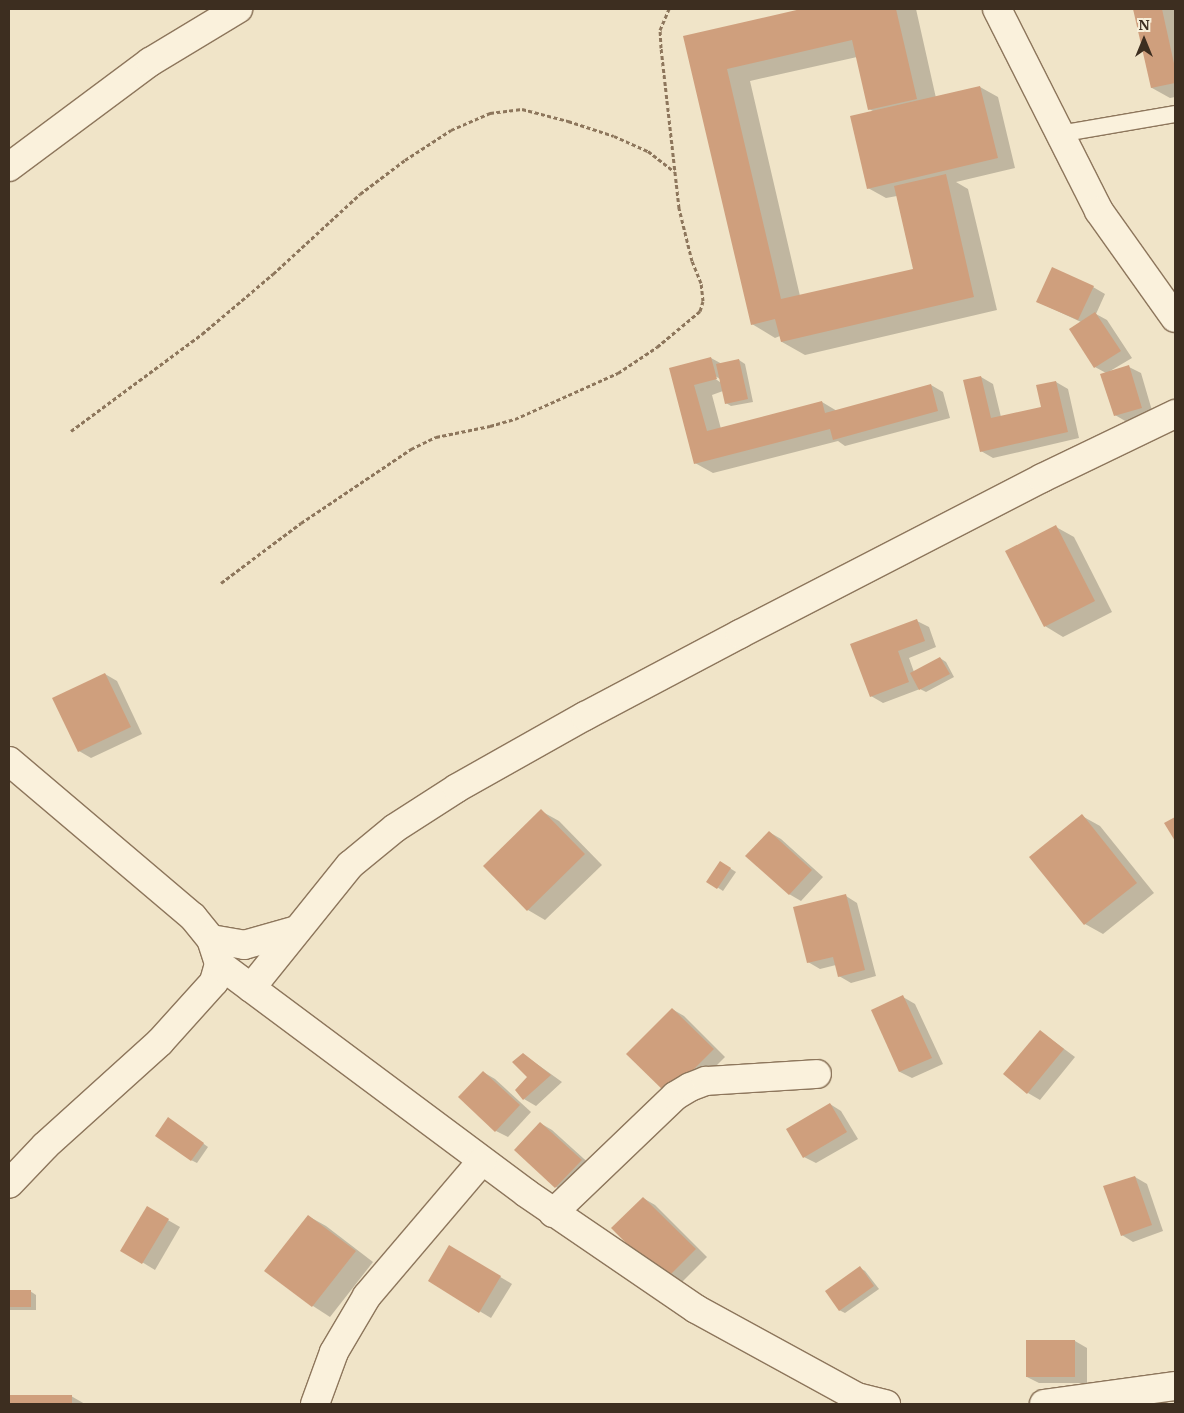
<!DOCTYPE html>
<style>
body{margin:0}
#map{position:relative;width:1184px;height:1413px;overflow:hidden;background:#f0e4c8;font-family:Merriweather,serif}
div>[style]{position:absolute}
.shadow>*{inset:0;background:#0003}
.building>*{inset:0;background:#cf9f7d}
.path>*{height:3px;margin-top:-1.5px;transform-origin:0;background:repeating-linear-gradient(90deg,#8d765c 0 4px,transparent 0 6.5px)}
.roads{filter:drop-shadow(1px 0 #8d765c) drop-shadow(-1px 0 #8d765c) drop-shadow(0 1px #8d765c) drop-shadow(0 -1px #8d765c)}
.lane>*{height:16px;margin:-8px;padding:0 8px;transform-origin:8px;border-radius:8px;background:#faf1dc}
.street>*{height:28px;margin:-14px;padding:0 14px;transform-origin:14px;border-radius:14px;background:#faf1dc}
span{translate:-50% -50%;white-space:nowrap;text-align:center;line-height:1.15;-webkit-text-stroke:4.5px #f7eed8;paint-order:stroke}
.frame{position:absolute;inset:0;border:10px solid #3d2e20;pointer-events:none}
.north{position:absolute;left:1119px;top:15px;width:50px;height:50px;-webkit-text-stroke:4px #f7eed8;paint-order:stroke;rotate:0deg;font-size:14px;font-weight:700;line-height:20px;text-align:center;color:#3d2e20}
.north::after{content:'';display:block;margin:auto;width:18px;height:22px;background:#3d2e20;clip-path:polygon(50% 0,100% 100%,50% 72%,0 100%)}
</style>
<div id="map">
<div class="shadow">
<i style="clip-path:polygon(evenodd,806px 9px,916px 9px,936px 98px,980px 87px,998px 97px,1015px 168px,956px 182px,968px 189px,997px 310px,805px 355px,782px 342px,780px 336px,775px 338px,752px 324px,685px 37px,806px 9px,857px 57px,869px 109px,875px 112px,868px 188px,886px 198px,897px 196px,914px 270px,800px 296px,750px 81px,857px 57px)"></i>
<i style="clip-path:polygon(1134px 9px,1175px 9px,1175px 97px,1170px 98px,1152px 88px)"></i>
<i style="clip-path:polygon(1093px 287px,1105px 294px,1096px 314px,1107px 320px,1132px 358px,1110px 371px,1129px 367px,1141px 373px,1153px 414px,1127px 422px,1115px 415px,1106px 373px,1095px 367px,1081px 322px,1038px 302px)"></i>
<i style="clip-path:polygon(evenodd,711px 358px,722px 364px,739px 360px,745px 364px,753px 402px,731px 406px,726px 403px,723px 391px,712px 395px,721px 429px,822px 402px,837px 411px,931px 385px,943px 392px,950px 418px,845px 446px,838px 441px,713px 473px,695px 463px,671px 369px,711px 358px,712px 374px,720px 379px,720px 382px,711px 376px,712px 374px)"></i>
<i style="clip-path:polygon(981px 377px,993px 384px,1001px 417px,1042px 408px,1037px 386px,1056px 382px,1068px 389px,1079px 438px,993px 458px,981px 451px)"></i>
<i style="clip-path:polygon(1056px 527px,1074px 537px,1112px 612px,1063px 637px,1045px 626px)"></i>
<i style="clip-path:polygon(917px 621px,929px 627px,936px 647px,909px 658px,914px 672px,940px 658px,946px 662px,954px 677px,926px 692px,920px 689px,883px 703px,871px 696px,852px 645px)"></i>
<i style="clip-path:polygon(105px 674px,117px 681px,142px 734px,91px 758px,79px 751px)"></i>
<i style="clip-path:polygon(541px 811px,559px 821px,602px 865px,545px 920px,528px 910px,484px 866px)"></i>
<i style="clip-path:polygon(1082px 816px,1100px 826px,1154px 893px,1103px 934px,1085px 924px)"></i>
<i style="clip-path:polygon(769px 832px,781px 839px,823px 877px,801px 901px,789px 894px)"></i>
<i style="clip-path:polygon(720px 862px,736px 872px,723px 891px,708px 881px)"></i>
<i style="clip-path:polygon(846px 896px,857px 903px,876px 976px,851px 983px,839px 976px,836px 965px,820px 969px,808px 962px)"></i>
<i style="clip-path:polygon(903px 997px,915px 1004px,943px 1064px,912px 1078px,900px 1072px)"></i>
<i style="clip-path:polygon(672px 1009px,684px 1016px,725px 1057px,681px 1101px)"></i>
<i style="clip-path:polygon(1040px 1031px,1075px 1057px,1040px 1100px,1028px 1093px)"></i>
<i style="clip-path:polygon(523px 1054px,562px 1082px,536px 1106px,524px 1099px,529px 1077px)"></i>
<i style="clip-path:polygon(483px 1072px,495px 1079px,531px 1112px,508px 1137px,496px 1131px)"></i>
<i style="clip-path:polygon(830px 1104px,841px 1111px,858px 1139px,816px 1163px,804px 1157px)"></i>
<i style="clip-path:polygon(174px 1122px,208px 1147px,197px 1163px,191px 1160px)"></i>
<i style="clip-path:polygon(540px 1123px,552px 1130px,593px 1167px,568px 1194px,556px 1187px,516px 1150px)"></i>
<i style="clip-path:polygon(1135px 1177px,1147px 1184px,1163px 1231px,1133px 1242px,1122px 1235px)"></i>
<i style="clip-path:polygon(643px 1198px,655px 1205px,707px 1257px,677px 1287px,665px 1280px)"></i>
<i style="clip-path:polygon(147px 1208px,180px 1227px,155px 1270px,122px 1250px)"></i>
<i style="clip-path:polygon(308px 1216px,326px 1226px,373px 1262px,330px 1317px,313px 1306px,266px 1270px)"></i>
<i style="clip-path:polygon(450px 1247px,512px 1284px,491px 1318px,429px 1281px)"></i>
<i style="clip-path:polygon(860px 1268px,865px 1271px,879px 1289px,845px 1313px,839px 1310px)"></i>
<i style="clip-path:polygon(9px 1291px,30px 1291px,36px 1295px,36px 1310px,9px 1310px)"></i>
<i style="clip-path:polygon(1075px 1341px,1087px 1348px,1087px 1383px,1039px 1383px,1027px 1377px)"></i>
<i style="clip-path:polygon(9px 1396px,71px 1396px,85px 1404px,9px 1404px)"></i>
</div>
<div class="building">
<i style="clip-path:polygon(801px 9px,896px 9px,917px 99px,868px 110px,852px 40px,727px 69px,781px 299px,913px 269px,894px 186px,946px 174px,974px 297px,781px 342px,775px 319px,751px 325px,683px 36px)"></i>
<i style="clip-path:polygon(1133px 9px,1162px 9px,1175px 68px,1175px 83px,1151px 88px)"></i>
<i style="clip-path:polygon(980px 86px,998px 158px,867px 189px,850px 116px)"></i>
<i style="clip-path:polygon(1052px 267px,1094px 286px,1078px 320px,1036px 302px)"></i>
<i style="clip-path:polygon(1095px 312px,1121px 351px,1094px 368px,1069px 329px)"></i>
<i style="clip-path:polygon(711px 357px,717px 379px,694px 385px,707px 431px,822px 401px,825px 413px,931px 384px,938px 411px,833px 440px,830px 429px,694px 464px,669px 368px)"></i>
<i style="clip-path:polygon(739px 359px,748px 399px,725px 404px,716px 364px)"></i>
<i style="clip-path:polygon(1129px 365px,1142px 408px,1114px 416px,1100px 374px)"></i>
<i style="clip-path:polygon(981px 376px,991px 418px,1041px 407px,1036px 385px,1056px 381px,1068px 432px,980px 452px,963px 380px)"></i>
<i style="clip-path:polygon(1056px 525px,1095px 601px,1044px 627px,1005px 551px)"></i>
<i style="clip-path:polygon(917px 619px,925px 641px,898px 651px,909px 682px,870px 697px,850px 644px)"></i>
<i style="clip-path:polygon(940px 657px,950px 674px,919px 690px,910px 673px)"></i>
<i style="clip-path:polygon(105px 673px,131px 727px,78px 752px,52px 698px)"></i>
<i style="clip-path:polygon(541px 809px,585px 854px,527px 911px,483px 866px)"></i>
<i style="clip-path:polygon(1082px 814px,1137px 883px,1084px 925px,1029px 857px)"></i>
<i style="clip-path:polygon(1175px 817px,1175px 841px,1164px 823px)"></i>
<i style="clip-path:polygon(769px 831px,812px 870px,789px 895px,745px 856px)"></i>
<i style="clip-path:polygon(720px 861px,731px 868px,717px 889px,706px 882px)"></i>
<i style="clip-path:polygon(846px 894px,865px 970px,838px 977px,833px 957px,807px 963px,793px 907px)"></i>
<i style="clip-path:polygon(903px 995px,932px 1058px,899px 1072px,871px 1010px)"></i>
<i style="clip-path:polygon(672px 1008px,714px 1049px,668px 1095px,626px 1054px)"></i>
<i style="clip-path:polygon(1040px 1030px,1064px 1049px,1027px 1094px,1003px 1074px)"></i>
<i style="clip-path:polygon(523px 1053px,551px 1075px,523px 1100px,515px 1090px,527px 1077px,512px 1062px)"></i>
<i style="clip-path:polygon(483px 1071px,520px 1105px,495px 1132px,458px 1097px)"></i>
<i style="clip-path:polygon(830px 1103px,847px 1132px,803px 1158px,786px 1129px)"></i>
<i style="clip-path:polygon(168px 1117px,204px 1143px,191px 1161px,155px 1136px)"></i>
<i style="clip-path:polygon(540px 1122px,582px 1160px,555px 1188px,514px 1150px)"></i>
<i style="clip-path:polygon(1135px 1176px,1152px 1225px,1121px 1236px,1103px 1186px)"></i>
<i style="clip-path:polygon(643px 1197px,696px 1249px,664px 1281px,611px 1228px)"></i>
<i style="clip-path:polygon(147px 1206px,169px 1219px,142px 1264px,120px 1251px)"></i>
<i style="clip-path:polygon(308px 1215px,356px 1251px,312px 1307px,264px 1271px)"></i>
<i style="clip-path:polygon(449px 1245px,501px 1276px,479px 1313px,428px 1281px)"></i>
<i style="clip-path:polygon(860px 1266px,874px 1286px,839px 1311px,825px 1291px)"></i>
<i style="clip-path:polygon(9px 1290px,31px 1290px,31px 1307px,9px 1307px)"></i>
<i style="clip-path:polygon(1026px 1340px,1075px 1340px,1075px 1377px,1026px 1377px)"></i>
<i style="clip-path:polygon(9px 1395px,72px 1395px,72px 1404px,9px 1404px)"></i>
</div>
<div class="path">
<i style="left:71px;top:431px;width:163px;rotate:-36.5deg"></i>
<i style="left:202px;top:334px;width:93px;rotate:-40.2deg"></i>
<i style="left:273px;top:274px;width:118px;rotate:-42.6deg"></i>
<i style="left:360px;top:194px;width:56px;rotate:-37.1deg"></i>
<i style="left:405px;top:160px;width:55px;rotate:-33.1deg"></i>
<i style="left:451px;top:130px;width:43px;rotate:-23.6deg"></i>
<i style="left:490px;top:113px;width:32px;rotate:-7deg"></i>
<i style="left:522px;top:109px;width:48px;rotate:14.6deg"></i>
<i style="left:568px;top:121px;width:48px;rotate:18.1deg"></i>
<i style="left:614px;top:136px;width:37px;rotate:24deg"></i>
<i style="left:648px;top:151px;width:33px;rotate:38deg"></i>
<i style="left:221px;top:583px;width:100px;rotate:-36.9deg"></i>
<i style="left:301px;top:523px;width:133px;rotate:-33.9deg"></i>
<i style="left:411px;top:449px;width:28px;rotate:-26deg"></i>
<i style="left:436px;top:437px;width:55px;rotate:-11.5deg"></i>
<i style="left:490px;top:426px;width:26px;rotate:-16deg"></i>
<i style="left:515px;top:419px;width:113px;rotate:-24.1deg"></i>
<i style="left:618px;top:373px;width:47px;rotate:-33.7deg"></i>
<i style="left:657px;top:347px;width:56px;rotate:-39.9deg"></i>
<i style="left:700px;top:311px;width:10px;rotate:-73deg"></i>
<i style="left:703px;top:301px;width:18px;rotate:-96deg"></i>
<i style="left:701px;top:283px;width:24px;rotate:-112deg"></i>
<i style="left:692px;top:261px;width:55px;rotate:-103.8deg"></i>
<i style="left:679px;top:208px;width:161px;rotate:-96.4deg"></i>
<i style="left:661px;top:48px;width:18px;rotate:-93deg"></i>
<i style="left:660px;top:30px;width:23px;rotate:-67deg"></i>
</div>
<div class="roads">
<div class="lane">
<i style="left:1059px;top:134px;width:118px;rotate:-9.8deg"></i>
</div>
<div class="street">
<i style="left:997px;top:9px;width:226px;rotate:63.2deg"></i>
<i style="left:1099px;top:211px;width:131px;rotate:54.6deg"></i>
<i style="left:9px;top:167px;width:176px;rotate:-36.7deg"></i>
<i style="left:150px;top:62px;width:103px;rotate:-31.1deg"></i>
<i style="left:9px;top:761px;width:241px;rotate:40.3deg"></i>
<i style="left:193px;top:917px;width:28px;rotate:51deg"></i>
<i style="left:211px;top:939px;width:26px;rotate:72deg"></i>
<i style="left:219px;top:964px;width:19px;rotate:106deg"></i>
<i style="left:214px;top:982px;width:81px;rotate:132deg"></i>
<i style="left:160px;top:1042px;width:155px;rotate:137.9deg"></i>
<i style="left:45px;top:1146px;width:52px;rotate:133.5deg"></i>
<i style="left:211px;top:939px;width:34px;rotate:10deg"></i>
<i style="left:244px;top:945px;width:55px;rotate:-15.8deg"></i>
<i style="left:219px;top:964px;width:383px;rotate:36.7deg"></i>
<i style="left:526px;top:1193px;width:206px;rotate:34.3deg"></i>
<i style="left:696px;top:1309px;width:183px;rotate:28.7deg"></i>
<i style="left:857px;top:1397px;width:30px;rotate:14deg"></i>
<i style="left:251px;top:988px;width:158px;rotate:-51.2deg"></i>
<i style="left:350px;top:865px;width:58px;rotate:-39.4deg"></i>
<i style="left:395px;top:828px;width:74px;rotate:-32.8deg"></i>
<i style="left:457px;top:788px;width:147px;rotate:-29.4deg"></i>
<i style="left:585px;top:716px;width:175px;rotate:-27.9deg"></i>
<i style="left:740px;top:634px;width:340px;rotate:-27.3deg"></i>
<i style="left:1042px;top:478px;width:148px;rotate:-25.7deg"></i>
<i style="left:553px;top:1213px;width:169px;rotate:-43.8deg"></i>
<i style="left:675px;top:1096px;width:17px;rotate:-31deg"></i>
<i style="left:690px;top:1087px;width:17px;rotate:-21deg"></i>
<i style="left:706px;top:1081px;width:111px;rotate:-3.6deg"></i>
<i style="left:315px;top:1404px;width:55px;rotate:-69.9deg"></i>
<i style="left:334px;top:1352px;width:65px;rotate:-59.5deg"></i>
<i style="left:367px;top:1296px;width:177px;rotate:-49.6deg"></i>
<i style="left:1044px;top:1404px;width:132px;rotate:-7.8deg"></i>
</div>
</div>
<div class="frame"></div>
<div class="north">N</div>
</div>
